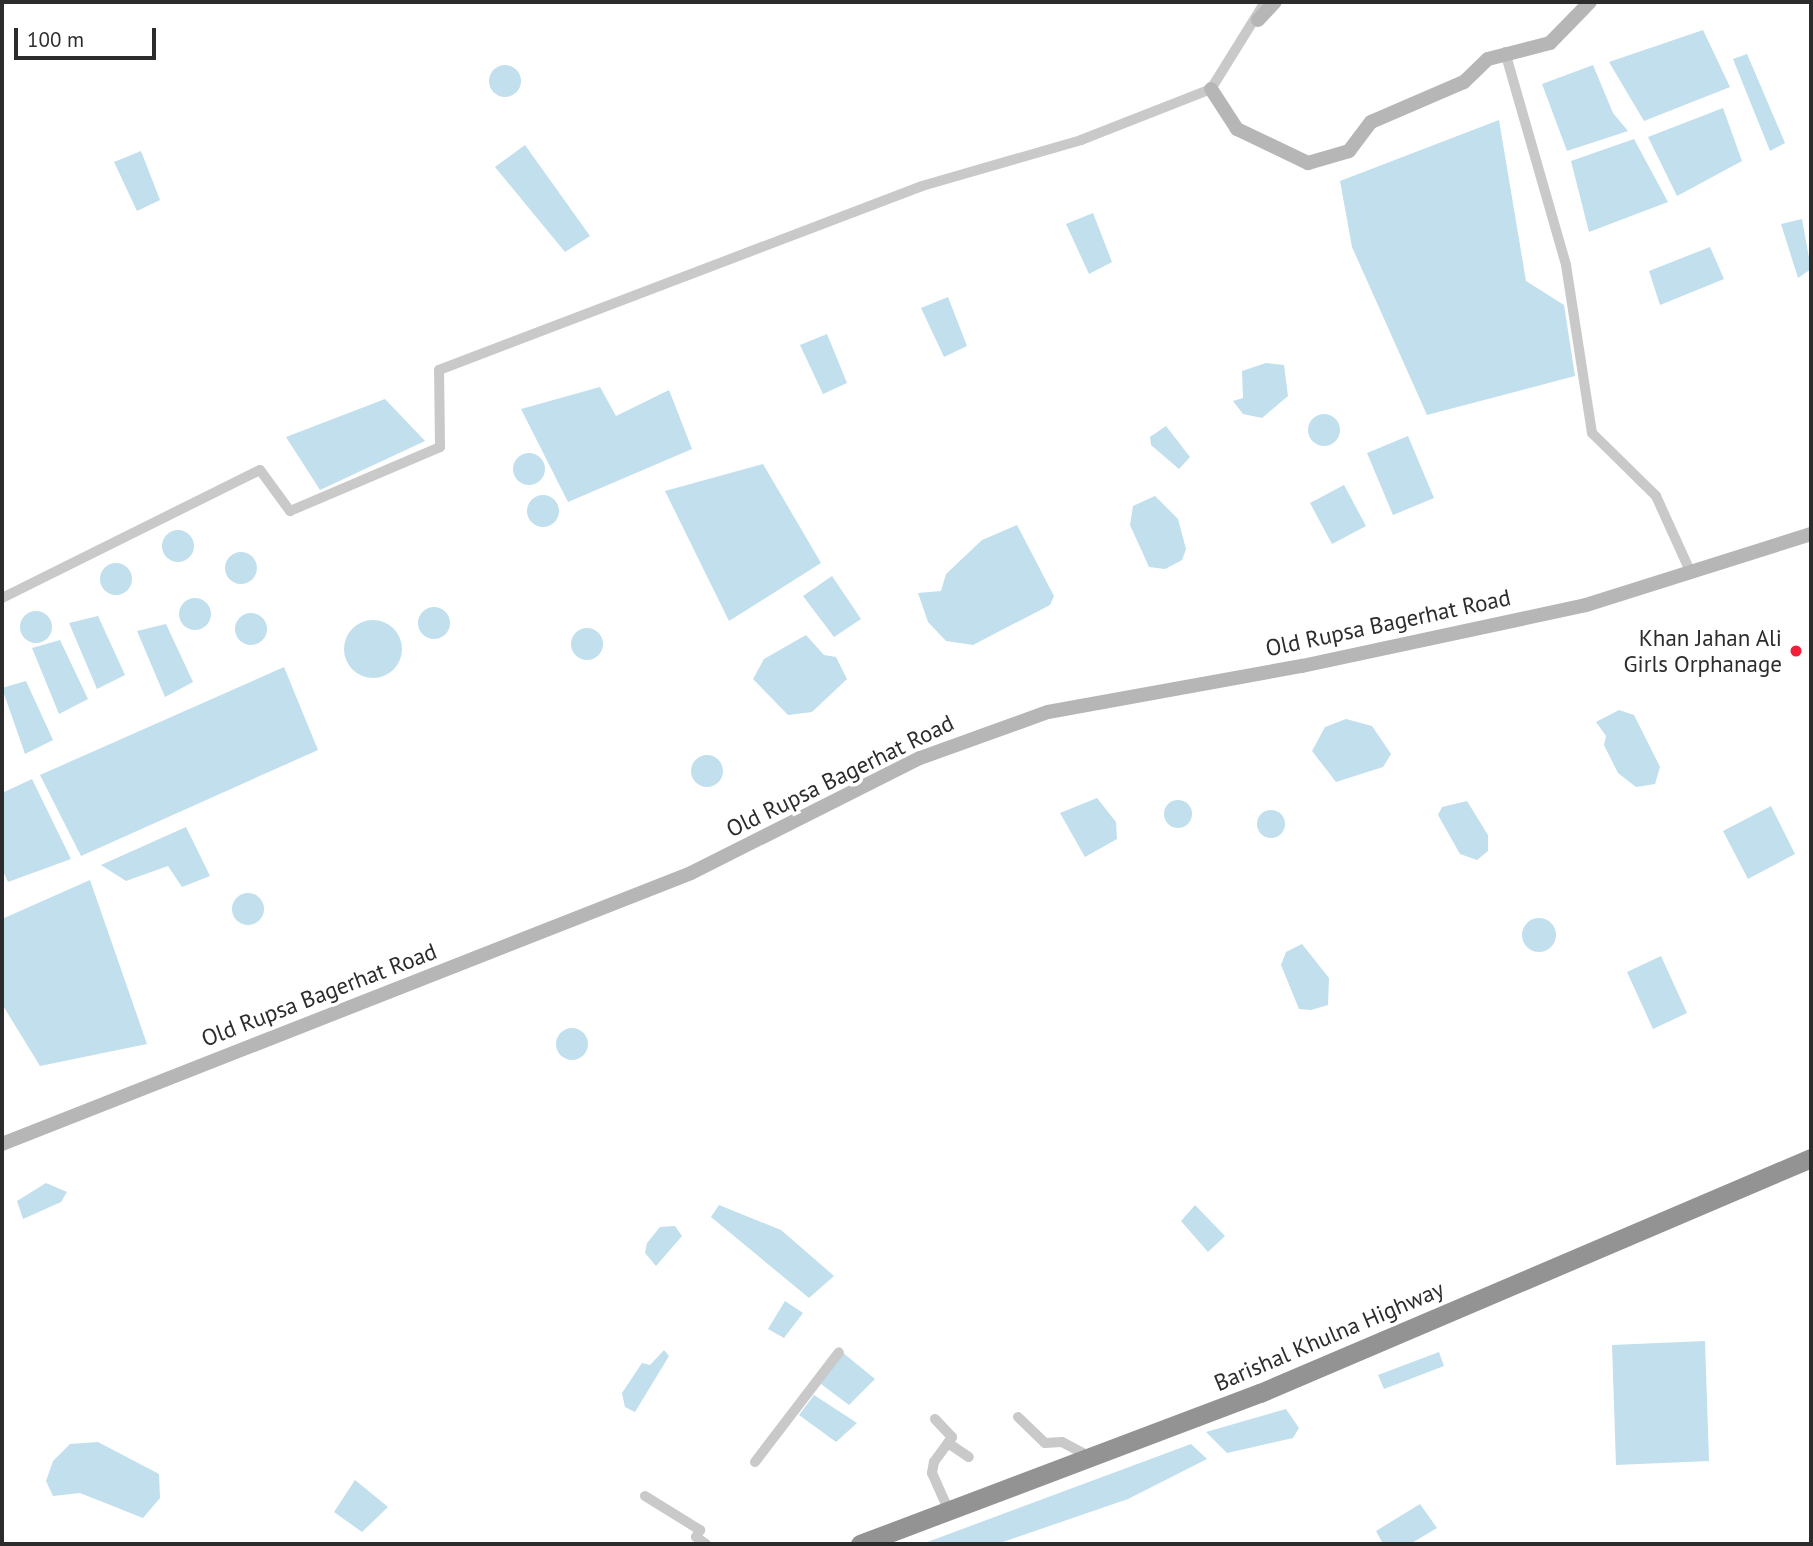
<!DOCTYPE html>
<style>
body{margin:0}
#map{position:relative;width:1813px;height:1546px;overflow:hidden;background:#fff;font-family:"PT Sans",sans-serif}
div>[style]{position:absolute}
.water>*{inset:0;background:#c1dfed}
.round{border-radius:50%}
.street>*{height:10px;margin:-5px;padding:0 5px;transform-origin:5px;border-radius:5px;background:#c9c9c9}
.secondary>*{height:14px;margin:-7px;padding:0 7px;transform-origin:7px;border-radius:7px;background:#b6b6b6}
.highway>*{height:19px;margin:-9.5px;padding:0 9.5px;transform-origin:9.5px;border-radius:9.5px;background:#939393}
.dots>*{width:19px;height:19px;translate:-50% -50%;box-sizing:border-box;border:4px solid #fff;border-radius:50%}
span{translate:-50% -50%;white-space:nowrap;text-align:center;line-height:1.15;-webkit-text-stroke:7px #fff;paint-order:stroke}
.street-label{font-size:23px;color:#2c2c2c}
.poi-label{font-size:23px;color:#2c2c2c}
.right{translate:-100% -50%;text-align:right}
.frame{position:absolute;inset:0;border:4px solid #2c2c2c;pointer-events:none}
.scale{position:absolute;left:14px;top:28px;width:142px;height:32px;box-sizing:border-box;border:4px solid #2c2c2c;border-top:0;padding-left:9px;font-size:21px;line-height:24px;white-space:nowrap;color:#2c2c2c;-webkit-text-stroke:5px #fff;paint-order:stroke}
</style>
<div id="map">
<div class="water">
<i style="clip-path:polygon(1703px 30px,1730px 87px,1644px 121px,1609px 62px)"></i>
<i style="clip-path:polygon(1747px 54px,1785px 143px,1770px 151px,1733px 59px)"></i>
<i class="round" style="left:489px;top:65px;width:32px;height:32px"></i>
<i style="clip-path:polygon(1593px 65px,1613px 113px,1628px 131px,1567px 151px,1542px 84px)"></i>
<i style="clip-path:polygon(1723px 108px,1742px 161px,1677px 196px,1648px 137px)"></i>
<i style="clip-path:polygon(1499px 120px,1526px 281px,1564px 305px,1575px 376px,1427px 415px,1352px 247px,1340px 181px)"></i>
<i style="clip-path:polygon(1634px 139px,1668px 202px,1589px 232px,1571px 161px)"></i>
<i style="clip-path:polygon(525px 145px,590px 236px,565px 252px,495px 167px)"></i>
<i style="clip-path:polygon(141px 151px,160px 200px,137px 211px,114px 162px)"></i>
<i style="clip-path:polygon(1093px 213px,1112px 262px,1089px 274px,1066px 224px)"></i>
<i style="clip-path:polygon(1802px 219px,1811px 269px,1798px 278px,1781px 224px)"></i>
<i style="clip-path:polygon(1710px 247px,1724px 279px,1660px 305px,1649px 271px)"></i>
<i style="clip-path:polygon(948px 297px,967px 346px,944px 357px,921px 308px)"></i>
<i style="clip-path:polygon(827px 334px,847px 383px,823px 394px,800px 345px)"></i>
<i style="clip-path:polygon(1266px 363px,1284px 365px,1288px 396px,1262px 418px,1243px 414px,1233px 401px,1243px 398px,1242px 371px)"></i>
<i style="clip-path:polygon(600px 387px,616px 416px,669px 390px,692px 449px,568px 502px,521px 409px)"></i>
<i style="clip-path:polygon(385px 399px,425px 441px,320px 490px,286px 437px)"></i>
<i class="round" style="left:1308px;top:414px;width:32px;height:32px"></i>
<i style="clip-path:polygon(1166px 426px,1190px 457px,1179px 469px,1151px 445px,1150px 437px)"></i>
<i style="clip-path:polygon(1408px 436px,1434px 498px,1393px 515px,1367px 453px)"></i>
<i class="round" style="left:513px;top:453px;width:32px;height:32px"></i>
<i style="clip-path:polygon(763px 464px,821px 563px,729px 621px,665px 491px)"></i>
<i style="clip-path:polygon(1344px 485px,1366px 526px,1332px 544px,1310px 503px)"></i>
<i class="round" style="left:527px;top:495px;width:32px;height:32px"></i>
<i style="clip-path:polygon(1155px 496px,1178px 519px,1186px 549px,1182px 560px,1165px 569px,1149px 567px,1130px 525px,1133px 506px)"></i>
<i style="clip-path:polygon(1017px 525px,1054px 596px,1050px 605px,973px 645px,946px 641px,928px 622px,918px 593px,941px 591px,946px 574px,982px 540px)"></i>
<i class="round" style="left:162px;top:530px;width:32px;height:32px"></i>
<i class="round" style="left:225px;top:552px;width:32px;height:32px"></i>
<i class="round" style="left:100px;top:563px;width:32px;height:32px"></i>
<i style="clip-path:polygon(832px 576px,861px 619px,834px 637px,803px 596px)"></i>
<i class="round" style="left:179px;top:598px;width:32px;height:32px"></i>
<i class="round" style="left:418px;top:607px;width:32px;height:32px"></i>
<i class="round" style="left:20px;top:611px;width:32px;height:32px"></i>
<i class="round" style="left:235px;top:613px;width:32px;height:32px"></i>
<i style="clip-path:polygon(98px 616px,125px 675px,97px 689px,69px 623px)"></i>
<i class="round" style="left:344px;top:620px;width:58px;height:58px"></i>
<i style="clip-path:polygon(166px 624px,193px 682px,165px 697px,137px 631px)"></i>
<i class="round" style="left:571px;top:628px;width:32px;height:32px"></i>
<i style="clip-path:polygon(806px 635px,824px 655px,836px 657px,847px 679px,812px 712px,788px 715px,753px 679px,764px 659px)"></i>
<i style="clip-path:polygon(60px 640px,88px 699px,59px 714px,32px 648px)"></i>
<i style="clip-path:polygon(284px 667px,318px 750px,81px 856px,40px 775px)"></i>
<i style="clip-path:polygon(26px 681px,53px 740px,25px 754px,2px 688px)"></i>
<i style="clip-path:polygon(1619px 710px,1634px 715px,1660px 767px,1655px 784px,1636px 787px,1618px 773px,1604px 745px,1606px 736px,1596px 722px)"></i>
<i style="clip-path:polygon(1346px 719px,1372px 726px,1391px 754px,1383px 767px,1336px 782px,1312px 751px,1325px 727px)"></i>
<i class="round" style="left:691px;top:755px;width:32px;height:32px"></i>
<i style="clip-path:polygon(32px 779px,71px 859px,8px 882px,2px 869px,2px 793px)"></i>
<i style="clip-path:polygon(1097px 798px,1116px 822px,1117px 839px,1085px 857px,1060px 813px)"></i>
<i class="round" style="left:1164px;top:800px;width:28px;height:28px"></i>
<i style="clip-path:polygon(1467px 801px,1488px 835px,1488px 851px,1477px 860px,1460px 854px,1438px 815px,1442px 807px)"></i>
<i style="clip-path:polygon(1771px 806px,1795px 854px,1748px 879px,1723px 831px)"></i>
<i class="round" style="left:1257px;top:810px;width:28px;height:28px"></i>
<i style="clip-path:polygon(186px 827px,210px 876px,182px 887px,168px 866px,126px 881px,101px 865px)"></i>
<i style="clip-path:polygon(90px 880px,147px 1044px,40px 1066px,2px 1004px,2px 919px)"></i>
<i class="round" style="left:232px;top:893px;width:32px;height:32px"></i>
<i class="round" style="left:1522px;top:918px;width:34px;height:34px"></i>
<i style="clip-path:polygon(1302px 944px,1329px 978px,1328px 1005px,1311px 1010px,1299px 1009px,1281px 965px,1286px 952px)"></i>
<i style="clip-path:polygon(1661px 956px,1687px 1013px,1653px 1029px,1627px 972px)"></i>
<i class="round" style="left:556px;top:1028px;width:32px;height:32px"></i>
<i style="clip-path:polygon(46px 1183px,67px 1192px,61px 1202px,23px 1219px,17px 1201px)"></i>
<i style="clip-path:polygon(719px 1205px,781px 1230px,834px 1276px,809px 1298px,711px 1217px)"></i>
<i style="clip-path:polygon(1195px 1205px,1225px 1236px,1208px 1252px,1181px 1221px)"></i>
<i style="clip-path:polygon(675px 1226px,682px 1236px,656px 1266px,645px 1253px,647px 1243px,660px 1227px)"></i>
<i style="clip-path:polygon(785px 1301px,803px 1313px,784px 1338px,768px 1329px)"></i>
<i style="clip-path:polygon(1705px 1341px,1709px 1461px,1616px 1465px,1612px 1345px)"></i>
<i style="clip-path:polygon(664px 1350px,669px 1356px,635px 1412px,625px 1407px,622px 1393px,642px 1363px,650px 1365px)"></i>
<i style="clip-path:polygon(842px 1352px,875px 1379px,849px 1405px,821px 1384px)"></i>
<i style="clip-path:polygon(1439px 1352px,1444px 1366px,1384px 1389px,1378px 1375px)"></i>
<i style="clip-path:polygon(814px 1395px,857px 1423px,836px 1442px,799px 1415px)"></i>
<i style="clip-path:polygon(1286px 1409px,1299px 1428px,1293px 1438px,1227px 1453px,1206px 1432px)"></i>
<i style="clip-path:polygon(98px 1442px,159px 1474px,160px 1498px,143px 1518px,80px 1493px,53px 1496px,46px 1481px,53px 1461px,70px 1444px)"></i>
<i style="clip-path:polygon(1191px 1444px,1207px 1459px,1128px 1499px,997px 1544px,922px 1544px)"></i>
<i style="clip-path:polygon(355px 1480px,388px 1507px,362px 1532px,334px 1512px)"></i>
<i style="clip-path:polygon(1420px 1504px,1437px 1528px,1410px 1544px,1383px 1544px,1376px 1531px)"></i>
</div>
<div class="street">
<i style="left:1505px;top:52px;width:222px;rotate:74deg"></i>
<i style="left:1566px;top:265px;width:170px;rotate:81.2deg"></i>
<i style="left:1592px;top:433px;width:90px;rotate:44.5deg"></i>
<i style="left:1656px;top:496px;width:85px;rotate:65.6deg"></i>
<i style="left:2px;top:598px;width:288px;rotate:-26.4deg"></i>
<i style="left:260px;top:470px;width:51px;rotate:53.8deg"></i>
<i style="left:290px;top:511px;width:163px;rotate:-23.1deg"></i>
<i style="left:440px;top:447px;width:77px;rotate:-90.7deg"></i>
<i style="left:439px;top:370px;width:517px;rotate:-20.85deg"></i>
<i style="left:922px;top:186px;width:166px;rotate:-16.1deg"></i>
<i style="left:1081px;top:140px;width:140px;rotate:-21.4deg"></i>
<i style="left:1211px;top:89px;width:102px;rotate:-58.2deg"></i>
<i style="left:1018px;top:1417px;width:37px;rotate:44deg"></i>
<i style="left:1045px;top:1443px;width:17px;rotate:-3deg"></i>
<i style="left:1062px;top:1442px;width:32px;rotate:28deg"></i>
<i style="left:935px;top:1419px;width:25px;rotate:47deg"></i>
<i style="left:952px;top:1437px;width:7px;rotate:124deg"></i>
<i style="left:755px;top:1462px;width:138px;rotate:-52.6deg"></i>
<i style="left:645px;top:1496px;width:65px;rotate:31.7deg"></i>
<i style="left:700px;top:1530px;width:8px;rotate:120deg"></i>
<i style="left:696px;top:1537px;width:12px;rotate:35deg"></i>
<i style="left:949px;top:1511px;width:42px;rotate:-114.1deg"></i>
<i style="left:932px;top:1473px;width:11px;rotate:-80deg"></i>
<i style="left:934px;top:1462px;width:24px;rotate:-54deg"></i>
<i style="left:948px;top:1443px;width:25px;rotate:34deg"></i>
</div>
<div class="secondary">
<i style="left:1258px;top:20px;width:25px;rotate:-47deg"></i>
<i style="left:1211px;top:89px;width:48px;rotate:57deg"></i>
<i style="left:1237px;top:129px;width:79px;rotate:25.6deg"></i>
<i style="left:1308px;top:163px;width:43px;rotate:-16.3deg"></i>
<i style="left:1349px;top:151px;width:36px;rotate:-53deg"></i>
<i style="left:1371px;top:122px;width:101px;rotate:-23.3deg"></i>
<i style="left:1464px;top:82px;width:33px;rotate:-44deg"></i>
<i style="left:1488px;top:59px;width:64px;rotate:-14.5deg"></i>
<i style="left:1550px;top:43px;width:57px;rotate:-45.7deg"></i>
<i style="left:2px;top:1144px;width:740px;rotate:-21.47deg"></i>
<i style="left:691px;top:873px;width:256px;rotate:-26.7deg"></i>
<i style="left:920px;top:758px;width:136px;rotate:-19.8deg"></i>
<i style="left:1048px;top:712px;width:258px;rotate:-10.3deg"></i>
<i style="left:1302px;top:666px;width:290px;rotate:-12.1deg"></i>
<i style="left:1586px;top:605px;width:236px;rotate:-17.5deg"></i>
</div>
<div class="highway">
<i style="left:860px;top:1544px;width:428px;rotate:-20.7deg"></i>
<i style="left:1260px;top:1393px;width:599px;rotate:-23.1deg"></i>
</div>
<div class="dots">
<i style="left:1796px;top:651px;background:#f21e3a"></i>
</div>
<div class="street-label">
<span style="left:1388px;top:623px;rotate:-12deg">Old Rupsa Bagerhat Road</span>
<span style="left:840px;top:776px;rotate:-26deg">Old Rupsa Bagerhat Road</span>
<span style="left:319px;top:995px;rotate:-21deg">Old Rupsa Bagerhat Road</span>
<span style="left:1329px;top:1336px;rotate:-23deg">Barishal Khulna Highway</span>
</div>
<div class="poi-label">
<span class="right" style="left:1782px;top:651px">Khan Jahan Ali<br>Girls Orphanage</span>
</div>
<div class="frame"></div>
<div class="scale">100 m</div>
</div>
